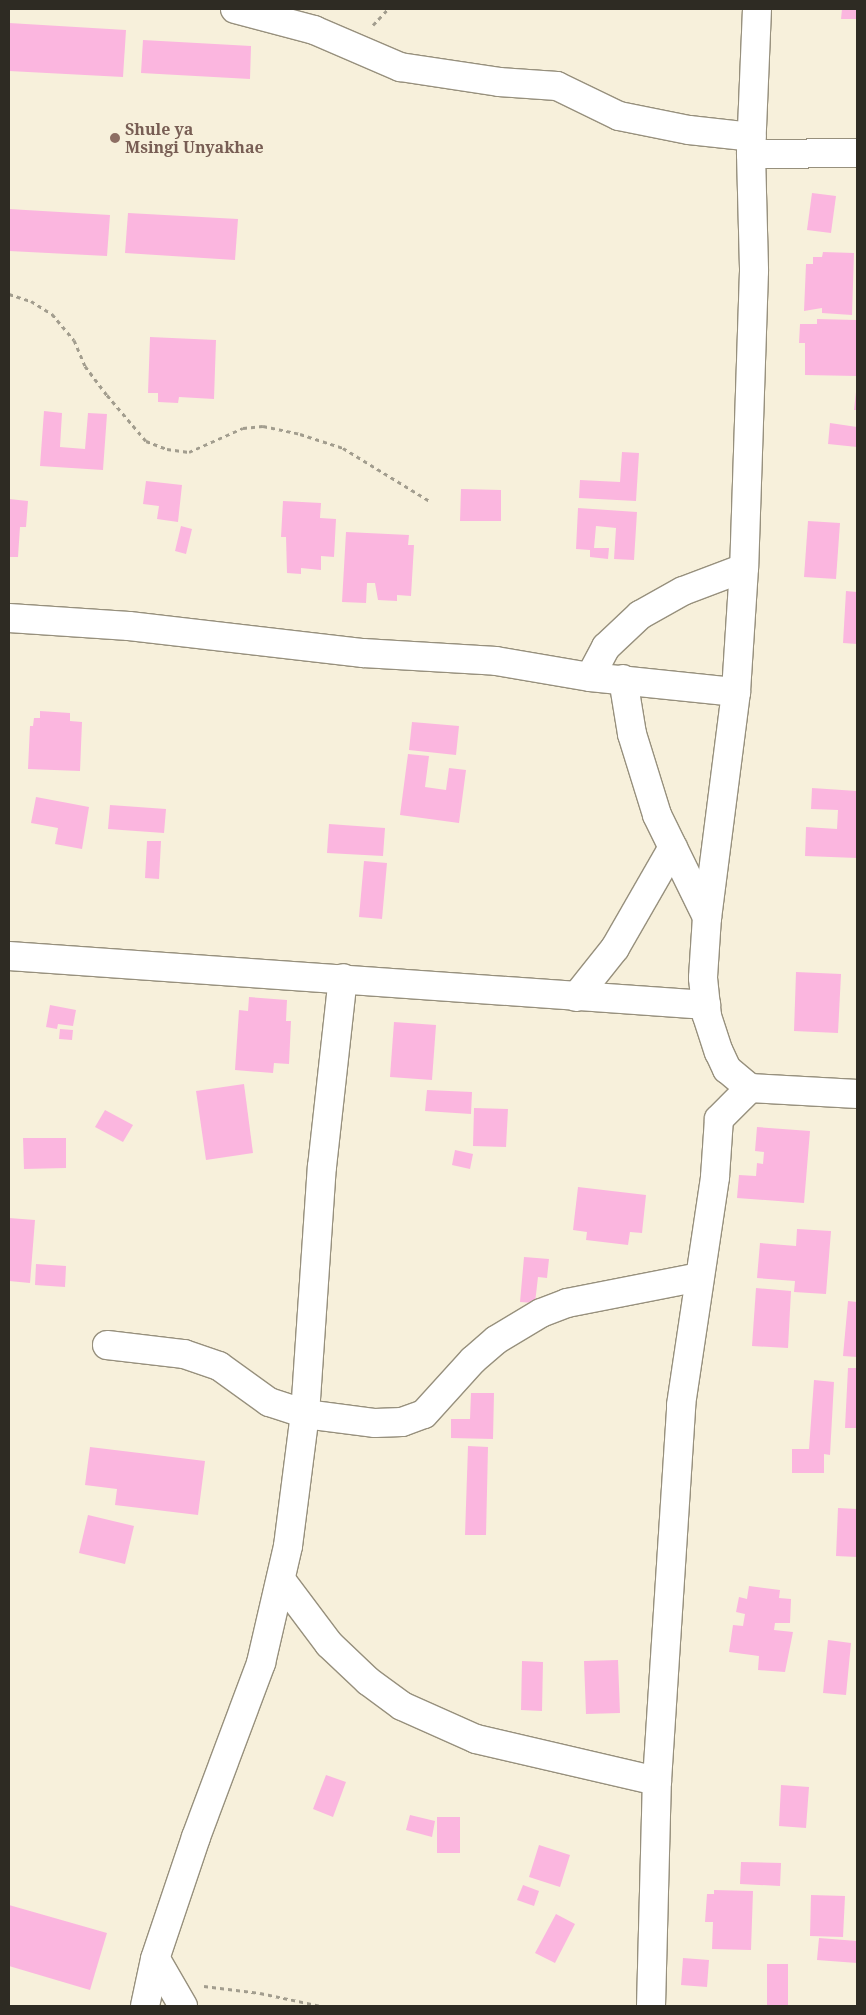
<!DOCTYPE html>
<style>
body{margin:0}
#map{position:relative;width:866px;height:2015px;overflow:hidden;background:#f7f0db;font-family:"Noto Serif",serif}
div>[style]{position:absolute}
.building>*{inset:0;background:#fbb6df}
.path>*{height:3px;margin-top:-1.5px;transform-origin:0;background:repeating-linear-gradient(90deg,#a29d8e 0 4px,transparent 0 8px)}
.roads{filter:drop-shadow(1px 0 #97907d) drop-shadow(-1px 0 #97907d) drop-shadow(0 1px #97907d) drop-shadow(0 -1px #97907d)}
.minor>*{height:28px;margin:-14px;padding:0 14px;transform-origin:14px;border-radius:14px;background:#fff}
.dots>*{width:14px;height:14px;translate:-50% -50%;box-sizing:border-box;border:2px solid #f7f0db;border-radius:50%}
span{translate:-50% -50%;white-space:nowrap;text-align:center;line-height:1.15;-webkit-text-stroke:4px #f7f0db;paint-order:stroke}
.education-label{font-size:16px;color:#785e54;font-weight:700}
.left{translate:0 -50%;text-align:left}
.frame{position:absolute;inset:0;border:10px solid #2e2b23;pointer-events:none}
</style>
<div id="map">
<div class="building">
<i style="clip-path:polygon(842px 9px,857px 9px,857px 19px,841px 19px)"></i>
<i style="clip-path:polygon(9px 23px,126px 30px,123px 77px,9px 71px)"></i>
<i style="clip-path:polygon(143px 40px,251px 46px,250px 79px,141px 73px)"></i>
<i style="clip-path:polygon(812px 193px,836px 196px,831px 233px,807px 230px)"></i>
<i style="clip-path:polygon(9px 209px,110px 215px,107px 256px,9px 251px)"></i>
<i style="clip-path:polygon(128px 213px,238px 219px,235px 260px,125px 253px)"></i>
<i style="clip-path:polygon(823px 252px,854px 253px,852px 315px,822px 313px,822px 308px,804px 311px,806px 264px,813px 264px,813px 257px,822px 257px)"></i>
<i style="clip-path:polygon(817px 319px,856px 320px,857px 376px,805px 375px,805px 343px,799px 343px,800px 324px,817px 324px)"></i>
<i style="clip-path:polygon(150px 337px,216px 340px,214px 399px,179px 397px,178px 403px,158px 402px,158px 393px,148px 393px)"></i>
<i style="clip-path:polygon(856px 392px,857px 392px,857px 410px,854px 410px)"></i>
<i style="clip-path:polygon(44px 411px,62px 413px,60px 447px,85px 449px,88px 413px,107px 414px,103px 470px,40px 466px)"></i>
<i style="clip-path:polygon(830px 423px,857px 427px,857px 447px,828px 444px)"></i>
<i style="clip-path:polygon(622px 452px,639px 453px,636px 501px,579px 498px,580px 480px,620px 482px)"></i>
<i style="clip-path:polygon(146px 481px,182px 485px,178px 522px,157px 519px,159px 506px,143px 504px)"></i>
<i style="clip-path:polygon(461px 489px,501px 490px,501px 521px,460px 521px)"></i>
<i style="clip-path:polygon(9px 499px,28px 501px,26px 527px,20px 527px,18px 557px,9px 557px)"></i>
<i style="clip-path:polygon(283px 501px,321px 503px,320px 518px,336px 519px,334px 557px,321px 556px,321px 570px,301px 568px,301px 574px,287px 573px,286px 537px,281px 537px)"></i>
<i style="clip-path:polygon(578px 508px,637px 512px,634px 560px,614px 559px,616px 528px,596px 526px,594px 548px,609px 548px,608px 559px,590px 557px,590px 550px,576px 549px)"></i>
<i style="clip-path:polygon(808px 521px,840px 523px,836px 579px,804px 577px)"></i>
<i style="clip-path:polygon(181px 526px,192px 529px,186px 554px,175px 551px)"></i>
<i style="clip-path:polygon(346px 532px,409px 535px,408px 545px,414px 545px,411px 596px,397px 595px,397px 601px,378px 600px,375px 583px,367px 583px,366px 603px,342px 602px)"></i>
<i style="clip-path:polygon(846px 591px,857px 592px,857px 644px,843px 643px)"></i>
<i style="clip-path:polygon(40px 711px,70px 713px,70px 721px,82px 722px,80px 771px,28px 769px,30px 726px,33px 726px,34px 718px,40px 718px)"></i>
<i style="clip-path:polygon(412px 722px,459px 726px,456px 755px,409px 750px)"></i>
<i style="clip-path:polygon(408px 754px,429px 756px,425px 787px,446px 790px,449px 768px,466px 770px,459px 823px,400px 815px)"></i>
<i style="clip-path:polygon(812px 788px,857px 791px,857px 858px,805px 856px,806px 827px,837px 829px,838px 810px,811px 809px)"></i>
<i style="clip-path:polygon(36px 797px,89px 807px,82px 849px,55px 844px,58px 828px,31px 823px)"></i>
<i style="clip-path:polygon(110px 805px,166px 809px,164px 833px,108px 829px)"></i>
<i style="clip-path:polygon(329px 824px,385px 828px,383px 856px,327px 853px)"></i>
<i style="clip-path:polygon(147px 841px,161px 841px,159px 879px,145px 878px)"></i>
<i style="clip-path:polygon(364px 861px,387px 863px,382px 919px,359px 917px)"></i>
<i style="clip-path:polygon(796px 972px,841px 974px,838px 1033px,794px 1031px)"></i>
<i style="clip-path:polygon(249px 997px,287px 1000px,286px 1021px,291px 1021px,289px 1064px,274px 1063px,273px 1073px,235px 1070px,239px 1010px,248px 1011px)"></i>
<i style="clip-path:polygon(50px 1005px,76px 1010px,73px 1026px,58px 1024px,57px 1029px,46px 1027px)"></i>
<i style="clip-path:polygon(394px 1022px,436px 1025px,432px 1080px,390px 1077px)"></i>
<i style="clip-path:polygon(60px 1029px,73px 1030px,72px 1040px,59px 1039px)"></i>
<i style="clip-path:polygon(244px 1084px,253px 1153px,206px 1160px,196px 1091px)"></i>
<i style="clip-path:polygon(427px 1090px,472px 1092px,471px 1114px,425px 1111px)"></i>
<i style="clip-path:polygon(474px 1108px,508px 1109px,506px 1147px,473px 1146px)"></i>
<i style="clip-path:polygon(105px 1110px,133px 1125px,123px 1142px,95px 1127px)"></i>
<i style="clip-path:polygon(757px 1127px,810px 1131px,804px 1203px,737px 1198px,739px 1175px,756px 1176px,757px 1163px,763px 1164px,764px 1152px,755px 1151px)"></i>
<i style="clip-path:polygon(23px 1138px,66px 1138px,66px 1168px,24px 1169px)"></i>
<i style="clip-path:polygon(455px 1150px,473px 1154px,470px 1169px,452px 1165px)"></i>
<i style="clip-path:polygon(578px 1187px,646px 1195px,642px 1233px,630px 1232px,628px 1245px,586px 1240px,587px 1232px,573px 1230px)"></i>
<i style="clip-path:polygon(9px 1218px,35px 1220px,30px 1283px,9px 1281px)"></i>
<i style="clip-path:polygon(797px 1229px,831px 1231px,826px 1294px,794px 1292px,795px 1281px,757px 1278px,760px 1243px,796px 1246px)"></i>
<i style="clip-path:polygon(524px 1257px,549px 1259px,547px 1278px,538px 1277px,535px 1303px,520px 1302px)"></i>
<i style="clip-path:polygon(36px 1264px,66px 1266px,65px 1287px,35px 1285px)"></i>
<i style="clip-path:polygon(756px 1288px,791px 1291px,788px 1348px,752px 1346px)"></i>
<i style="clip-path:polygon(848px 1301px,857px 1302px,857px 1357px,843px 1356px)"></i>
<i style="clip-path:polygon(848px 1368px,857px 1368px,857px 1428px,845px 1428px)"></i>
<i style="clip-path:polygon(814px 1380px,834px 1382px,830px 1455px,824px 1454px,824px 1473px,792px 1473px,792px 1449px,809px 1449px)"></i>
<i style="clip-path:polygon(471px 1393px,494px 1393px,493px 1439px,451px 1438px,451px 1419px,470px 1419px)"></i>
<i style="clip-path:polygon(468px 1446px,488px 1447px,486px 1535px,465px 1535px)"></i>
<i style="clip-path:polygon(90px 1447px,205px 1461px,198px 1515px,115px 1505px,117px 1489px,85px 1485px)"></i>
<i style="clip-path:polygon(838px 1508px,857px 1509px,857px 1557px,836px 1556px)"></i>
<i style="clip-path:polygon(88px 1515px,134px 1526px,125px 1564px,79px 1553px)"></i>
<i style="clip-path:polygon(749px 1586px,780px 1590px,779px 1598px,791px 1599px,790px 1623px,775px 1623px,774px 1630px,793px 1632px,785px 1672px,758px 1670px,759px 1656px,729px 1652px,733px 1625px,743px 1626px,745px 1614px,736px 1612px,739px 1597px,747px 1599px)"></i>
<i style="clip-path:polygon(828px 1640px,851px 1643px,846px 1695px,823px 1693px)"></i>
<i style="clip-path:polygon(618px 1660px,620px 1713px,586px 1714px,584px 1661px)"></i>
<i style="clip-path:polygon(522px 1661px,543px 1662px,542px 1711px,521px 1710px)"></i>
<i style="clip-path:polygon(326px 1775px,346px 1782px,333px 1817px,313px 1809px)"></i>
<i style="clip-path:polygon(781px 1785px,809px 1787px,806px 1828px,779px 1826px)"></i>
<i style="clip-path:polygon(410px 1815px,435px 1821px,432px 1837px,406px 1830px)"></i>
<i style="clip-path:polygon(437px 1817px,460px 1817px,460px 1853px,437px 1853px)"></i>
<i style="clip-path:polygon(539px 1845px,570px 1855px,560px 1887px,529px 1877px)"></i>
<i style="clip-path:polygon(741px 1862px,781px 1863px,780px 1886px,740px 1884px)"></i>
<i style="clip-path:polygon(523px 1885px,539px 1891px,534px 1906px,517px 1900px)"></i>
<i style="clip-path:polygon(714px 1890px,753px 1891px,751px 1950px,712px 1949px,713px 1922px,705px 1922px,707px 1894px,714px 1894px)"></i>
<i style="clip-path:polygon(811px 1895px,845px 1896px,843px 1937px,810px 1936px)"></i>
<i style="clip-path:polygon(9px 1905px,107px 1933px,90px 1990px,9px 1966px)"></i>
<i style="clip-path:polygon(556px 1914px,575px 1924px,555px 1963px,535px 1953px)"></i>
<i style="clip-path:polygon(819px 1938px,857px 1941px,857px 1963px,817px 1960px)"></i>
<i style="clip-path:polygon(683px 1958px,709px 1960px,707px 1987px,681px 1985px)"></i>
<i style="clip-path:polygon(767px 1964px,788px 1964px,788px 2006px,767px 2006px)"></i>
</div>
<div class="path">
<i style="left:373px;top:25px;width:22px;rotate:-47deg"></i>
<i style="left:9px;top:294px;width:23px;rotate:18deg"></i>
<i style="left:31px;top:301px;width:25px;rotate:32deg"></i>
<i style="left:52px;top:314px;width:34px;rotate:50deg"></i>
<i style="left:74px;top:340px;width:28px;rotate:67deg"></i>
<i style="left:85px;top:366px;width:36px;rotate:53deg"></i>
<i style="left:107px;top:395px;width:60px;rotate:49.7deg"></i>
<i style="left:146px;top:441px;width:22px;rotate:21deg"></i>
<i style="left:167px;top:449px;width:22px;rotate:8deg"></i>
<i style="left:189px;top:452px;width:59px;rotate:-24deg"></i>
<i style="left:243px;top:428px;width:20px;rotate:-6deg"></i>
<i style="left:263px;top:426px;width:38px;rotate:12deg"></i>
<i style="left:300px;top:434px;width:45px;rotate:18deg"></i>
<i style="left:343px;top:448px;width:103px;rotate:31.5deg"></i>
<i style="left:204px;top:1986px;width:56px;rotate:7.1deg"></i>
<i style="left:260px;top:1993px;width:62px;rotate:12deg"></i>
</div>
<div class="roads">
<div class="minor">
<i style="left:235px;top:9px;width:82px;rotate:14.9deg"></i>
<i style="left:314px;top:30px;width:94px;rotate:23.3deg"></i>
<i style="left:400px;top:67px;width:100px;rotate:8.6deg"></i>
<i style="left:499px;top:82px;width:58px;rotate:3.9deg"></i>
<i style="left:557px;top:86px;width:69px;rotate:25.8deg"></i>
<i style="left:619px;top:116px;width:71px;rotate:11.3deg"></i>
<i style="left:689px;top:130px;width:63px;rotate:6.3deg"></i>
<i style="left:757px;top:9px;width:145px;rotate:92.4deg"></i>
<i style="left:751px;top:154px;width:117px;rotate:88.5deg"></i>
<i style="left:754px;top:271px;width:297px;rotate:91.9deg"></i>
<i style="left:744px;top:568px;width:124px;rotate:93.7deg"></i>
<i style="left:736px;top:692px;width:227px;rotate:97.3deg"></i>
<i style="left:707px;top:917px;width:61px;rotate:93.8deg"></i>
<i style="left:703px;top:978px;width:38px;rotate:84deg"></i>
<i style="left:707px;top:1016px;width:38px;rotate:72deg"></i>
<i style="left:719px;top:1052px;width:19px;rotate:65deg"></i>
<i style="left:727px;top:1069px;width:30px;rotate:40deg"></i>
<i style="left:750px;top:1088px;width:107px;rotate:3.2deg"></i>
<i style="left:751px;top:154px;width:106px;rotate:-0.5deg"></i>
<i style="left:9px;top:618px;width:120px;rotate:3.8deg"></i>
<i style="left:129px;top:626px;width:236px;rotate:6.6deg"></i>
<i style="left:363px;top:653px;width:133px;rotate:3.4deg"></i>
<i style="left:496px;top:661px;width:95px;rotate:9.7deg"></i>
<i style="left:590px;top:677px;width:147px;rotate:5.9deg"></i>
<i style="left:590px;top:677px;width:34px;rotate:-62deg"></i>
<i style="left:606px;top:647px;width:47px;rotate:-43.3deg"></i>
<i style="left:640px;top:615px;width:49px;rotate:-29.2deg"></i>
<i style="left:683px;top:591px;width:65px;rotate:-20.7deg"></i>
<i style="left:623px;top:679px;width:56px;rotate:80.7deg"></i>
<i style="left:632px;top:734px;width:85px;rotate:72.8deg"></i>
<i style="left:657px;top:815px;width:114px;rotate:63.9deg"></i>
<i style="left:9px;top:956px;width:699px;rotate:4.02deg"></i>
<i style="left:576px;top:997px;width:63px;rotate:-51.5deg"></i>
<i style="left:615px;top:948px;width:116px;rotate:-60.1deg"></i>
<i style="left:107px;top:1345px;width:78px;rotate:6.7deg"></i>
<i style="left:184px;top:1354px;width:37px;rotate:19deg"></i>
<i style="left:219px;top:1366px;width:62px;rotate:35.8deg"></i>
<i style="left:269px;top:1402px;width:38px;rotate:18deg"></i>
<i style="left:305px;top:1414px;width:71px;rotate:7.3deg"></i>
<i style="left:375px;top:1423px;width:27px;rotate:-2deg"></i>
<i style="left:402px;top:1422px;width:23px;rotate:-20deg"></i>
<i style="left:424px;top:1414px;width:73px;rotate:-47.8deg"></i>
<i style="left:473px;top:1360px;width:30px;rotate:-41deg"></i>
<i style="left:496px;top:1340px;width:52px;rotate:-31deg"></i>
<i style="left:541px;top:1313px;width:28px;rotate:-21deg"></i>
<i style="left:567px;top:1303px;width:135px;rotate:-11.1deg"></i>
<i style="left:281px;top:1580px;width:80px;rotate:53.1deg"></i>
<i style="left:329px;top:1644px;width:54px;rotate:43.5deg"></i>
<i style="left:368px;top:1681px;width:42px;rotate:36.3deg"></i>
<i style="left:402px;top:1706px;width:81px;rotate:24deg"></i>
<i style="left:476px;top:1739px;width:186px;rotate:13.1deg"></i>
<i style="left:157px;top:1961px;width:52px;rotate:60deg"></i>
<i style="left:145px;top:2006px;width:48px;rotate:-78deg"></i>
<i style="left:155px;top:1959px;width:129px;rotate:-71.4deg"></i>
<i style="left:196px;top:1837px;width:186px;rotate:-69.5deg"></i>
<i style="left:261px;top:1663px;width:120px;rotate:-77deg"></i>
<i style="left:288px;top:1546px;width:133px;rotate:-82.7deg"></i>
<i style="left:305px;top:1414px;width:248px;rotate:-86.1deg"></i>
<i style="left:322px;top:1167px;width:190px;rotate:-83.7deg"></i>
<i style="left:651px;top:2006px;width:225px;rotate:-88.5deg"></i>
<i style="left:657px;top:1781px;width:377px;rotate:-86.3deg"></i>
<i style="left:681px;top:1405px;width:231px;rotate:-81.5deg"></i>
<i style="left:715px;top:1177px;width:58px;rotate:-86.1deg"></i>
<i style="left:719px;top:1119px;width:44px;rotate:-45deg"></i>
</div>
</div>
<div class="dots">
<i style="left:115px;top:138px;background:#8d6e63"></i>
</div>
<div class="education-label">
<span class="left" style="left:125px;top:138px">Shule ya<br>Msingi Unyakhae</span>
</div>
<div class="frame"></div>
</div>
